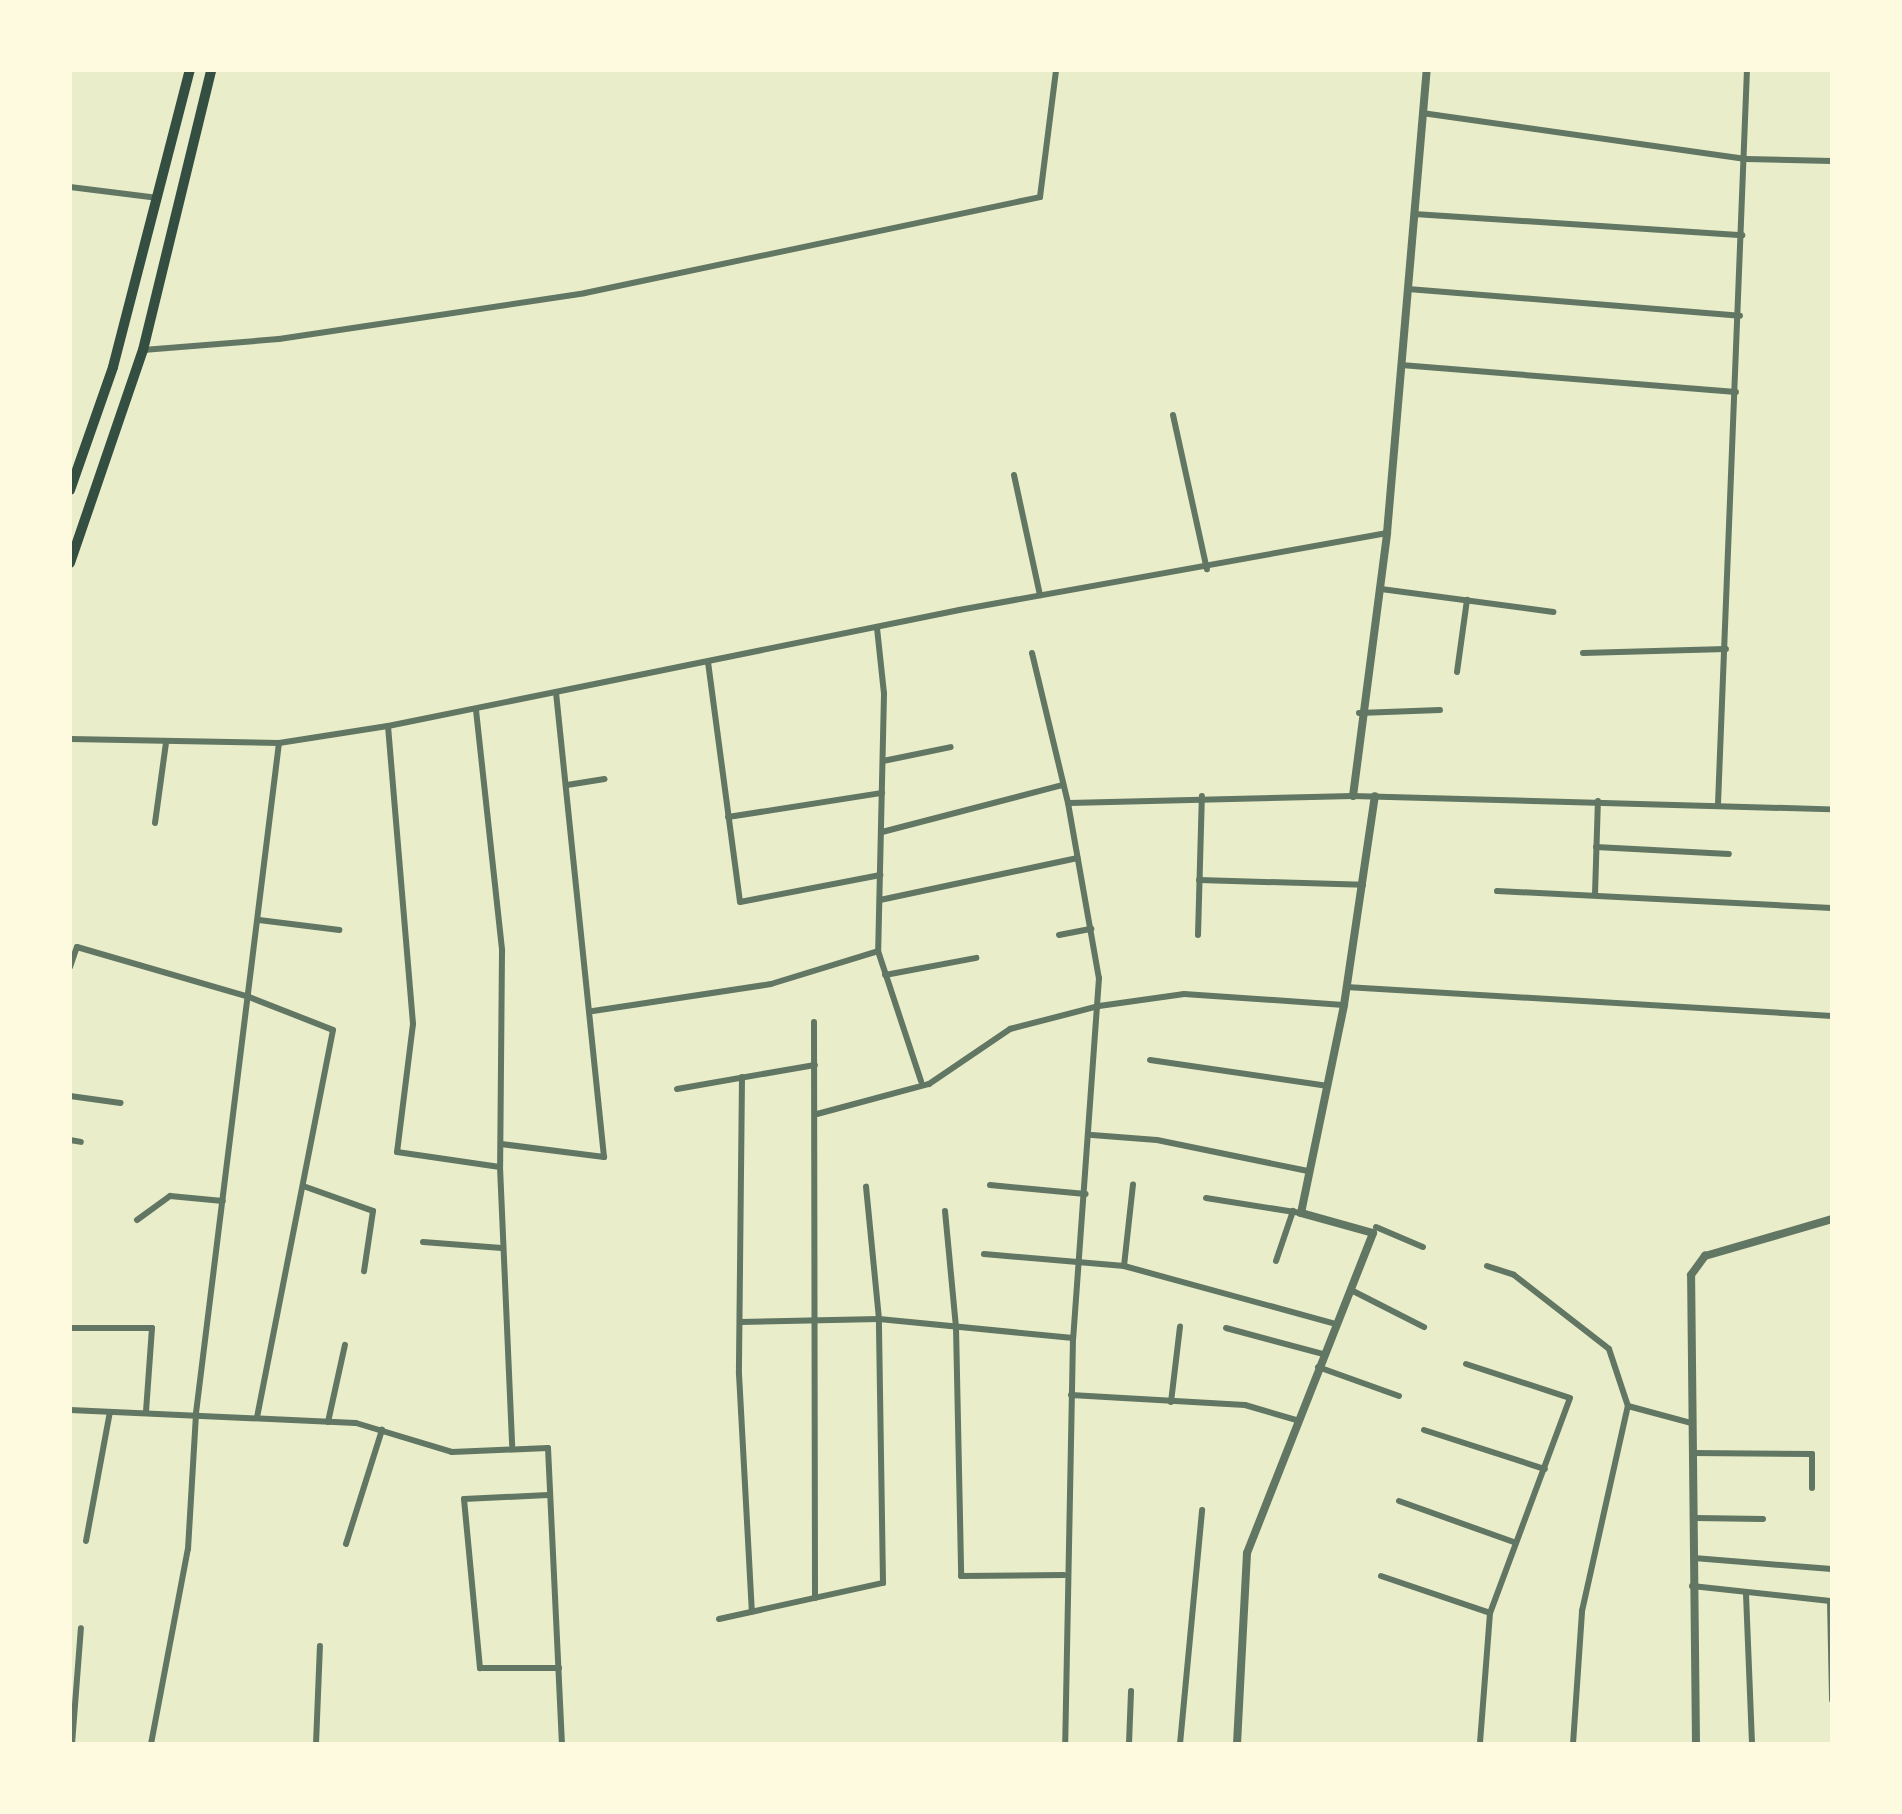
<!DOCTYPE html>
<style>
body{margin:0}
#map{position:relative;width:1902px;height:1814px;overflow:hidden;background:#e9edc9;font-family:"Varela Round",sans-serif}
div>[style]{position:absolute}
.minor>*{height:6px;margin:-3px;padding:0 3px;transform-origin:3px;border-radius:3px;background:#617663}
.tertiary>*{height:8px;margin:-4px;padding:0 4px;transform-origin:4px;border-radius:4px;background:#617663}
.primary>*{height:10px;margin:-5px;padding:0 5px;transform-origin:5px;border-radius:5px;background:#344e41}
span{translate:-50% -50%;white-space:nowrap;text-align:center;line-height:1.15;-webkit-text-stroke:10px #fefae0;paint-order:stroke}
.frame{position:absolute;inset:0;border:72px solid #fefae0;pointer-events:none}
</style>
<div id="map">
<div class="minor">
<i style="left:1422px;top:113px;width:327px;rotate:8.1deg"></i>
<i style="left:1746px;top:159px;width:86px;rotate:1.3deg"></i>
<i style="left:70px;top:187px;width:89px;rotate:7.1deg"></i>
<i style="left:1414px;top:214px;width:329px;rotate:3.7deg"></i>
<i style="left:1408px;top:289px;width:333px;rotate:4.6deg"></i>
<i style="left:143px;top:350px;width:136px;rotate:-4.6deg"></i>
<i style="left:279px;top:339px;width:309px;rotate:-8.5deg"></i>
<i style="left:585px;top:293px;width:465px;rotate:-11.9deg"></i>
<i style="left:1040px;top:197px;width:128px;rotate:-82.8deg"></i>
<i style="left:1401px;top:365px;width:336px;rotate:4.6deg"></i>
<i style="left:1173px;top:415px;width:158px;rotate:77.6deg"></i>
<i style="left:1014px;top:475px;width:123px;rotate:77.8deg"></i>
<i style="left:1381px;top:589px;width:174px;rotate:7.6deg"></i>
<i style="left:877px;top:628px;width:66px;rotate:83.9deg"></i>
<i style="left:884px;top:694px;width:257px;rotate:91.3deg"></i>
<i style="left:878px;top:951px;width:137px;rotate:71.7deg"></i>
<i style="left:1032px;top:653px;width:154px;rotate:76.5deg"></i>
<i style="left:1068px;top:803px;width:178px;rotate:80deg"></i>
<i style="left:1099px;top:978px;width:361px;rotate:94.1deg"></i>
<i style="left:1073px;top:1338px;width:406px;rotate:91.1deg"></i>
<i style="left:1583px;top:653px;width:143px;rotate:-1.6deg"></i>
<i style="left:708px;top:662px;width:242px;rotate:82.4deg"></i>
<i style="left:740px;top:902px;width:143px;rotate:-10.9deg"></i>
<i style="left:1457px;top:672px;width:73px;rotate:-82.1deg"></i>
<i style="left:476px;top:710px;width:242px;rotate:83.8deg"></i>
<i style="left:502px;top:951px;width:216px;rotate:90.5deg"></i>
<i style="left:500px;top:1167px;width:279px;rotate:87.5deg"></i>
<i style="left:1359px;top:713px;width:81px;rotate:-2.1deg"></i>
<i style="left:388px;top:726px;width:299px;rotate:85.2deg"></i>
<i style="left:413px;top:1024px;width:129px;rotate:97.1deg"></i>
<i style="left:397px;top:1152px;width:104px;rotate:8.3deg"></i>
<i style="left:70px;top:739px;width:209px;rotate:1.1deg"></i>
<i style="left:279px;top:743px;width:110px;rotate:-8.9deg"></i>
<i style="left:388px;top:726px;width:583px;rotate:-11.48deg"></i>
<i style="left:959px;top:610px;width:435px;rotate:-10.2deg"></i>
<i style="left:883px;top:761px;width:69px;rotate:-11.6deg"></i>
<i style="left:567px;top:785px;width:38px;rotate:-9deg"></i>
<i style="left:1069px;top:803px;width:284px;rotate:-1.4deg"></i>
<i style="left:1353px;top:796px;width:479px;rotate:1.6deg"></i>
<i style="left:1718px;top:804px;width:735px;rotate:-87.74deg"></i>
<i style="left:728px;top:817px;width:156px;rotate:-8.9deg"></i>
<i style="left:155px;top:823px;width:81px;rotate:-82.2deg"></i>
<i style="left:882px;top:832px;width:187px;rotate:-14.6deg"></i>
<i style="left:1596px;top:847px;width:133px;rotate:3deg"></i>
<i style="left:1199px;top:880px;width:164px;rotate:1.7deg"></i>
<i style="left:1497px;top:891px;width:335px;rotate:2.9deg"></i>
<i style="left:1595px;top:894px;width:93px;rotate:-88.2deg"></i>
<i style="left:880px;top:900px;width:202px;rotate:-12deg"></i>
<i style="left:259px;top:920px;width:81px;rotate:7.1deg"></i>
<i style="left:1059px;top:935px;width:33px;rotate:-11deg"></i>
<i style="left:1198px;top:935px;width:139px;rotate:-88.4deg"></i>
<i style="left:70px;top:967px;width:21px;rotate:-71deg"></i>
<i style="left:77px;top:947px;width:179px;rotate:16.2deg"></i>
<i style="left:249px;top:997px;width:90px;rotate:21.4deg"></i>
<i style="left:333px;top:1030px;width:393px;rotate:101.1deg"></i>
<i style="left:885px;top:975px;width:93px;rotate:-10.6deg"></i>
<i style="left:1346px;top:987px;width:487px;rotate:3.4deg"></i>
<i style="left:593px;top:1011px;width:180px;rotate:-8.6deg"></i>
<i style="left:771px;top:984px;width:112px;rotate:-17.1deg"></i>
<i style="left:814px;top:1022px;width:576px;rotate:89.9deg"></i>
<i style="left:1150px;top:1060px;width:180px;rotate:8.3deg"></i>
<i style="left:742px;top:1077px;width:297px;rotate:90.6deg"></i>
<i style="left:739px;top:1374px;width:238px;rotate:86.9deg"></i>
<i style="left:677px;top:1089px;width:140px;rotate:-9.9deg"></i>
<i style="left:70px;top:1096px;width:51px;rotate:7.8deg"></i>
<i style="left:817px;top:1114px;width:116px;rotate:-15deg"></i>
<i style="left:929px;top:1084px;width:98px;rotate:-34.2deg"></i>
<i style="left:1010px;top:1029px;width:92px;rotate:-14.5deg"></i>
<i style="left:1099px;top:1006px;width:86px;rotate:-8deg"></i>
<i style="left:1184px;top:994px;width:160px;rotate:3.9deg"></i>
<i style="left:1092px;top:1135px;width:65px;rotate:4.4deg"></i>
<i style="left:1157px;top:1140px;width:154px;rotate:11.6deg"></i>
<i style="left:70px;top:1140px;width:11px;rotate:10deg"></i>
<i style="left:501px;top:1144px;width:104px;rotate:7.2deg"></i>
<i style="left:604px;top:1157px;width:467px;rotate:-95.9deg"></i>
<i style="left:990px;top:1185px;width:96px;rotate:5.4deg"></i>
<i style="left:306px;top:1187px;width:71px;rotate:19.7deg"></i>
<i style="left:373px;top:1211px;width:61px;rotate:98.5deg"></i>
<i style="left:1206px;top:1198px;width:96px;rotate:9deg"></i>
<i style="left:945px;top:1211px;width:117px;rotate:84.6deg"></i>
<i style="left:956px;top:1327px;width:249px;rotate:88.8deg"></i>
<i style="left:961px;top:1576px;width:103px;rotate:-0.6deg"></i>
<i style="left:137px;top:1220px;width:41px;rotate:-36deg"></i>
<i style="left:170px;top:1196px;width:53px;rotate:5.4deg"></i>
<i style="left:1376px;top:1227px;width:51px;rotate:23.1deg"></i>
<i style="left:423px;top:1242px;width:79px;rotate:4.3deg"></i>
<i style="left:984px;top:1254px;width:141px;rotate:4.9deg"></i>
<i style="left:1124px;top:1266px;width:220px;rotate:15.3deg"></i>
<i style="left:1276px;top:1261px;width:53px;rotate:-71.2deg"></i>
<i style="left:1124px;top:1266px;width:82px;rotate:-83.7deg"></i>
<i style="left:1487px;top:1266px;width:28px;rotate:18deg"></i>
<i style="left:1514px;top:1275px;width:120px;rotate:37.9deg"></i>
<i style="left:1609px;top:1349px;width:60px;rotate:71.6deg"></i>
<i style="left:1351px;top:1290px;width:82px;rotate:26.9deg"></i>
<i style="left:740px;top:1322px;width:139px;rotate:-1.2deg"></i>
<i style="left:879px;top:1319px;width:195px;rotate:5.6deg"></i>
<i style="left:70px;top:1328px;width:82px"></i>
<i style="left:152px;top:1328px;width:83px;rotate:94.1deg"></i>
<i style="left:1226px;top:1328px;width:100px;rotate:15deg"></i>
<i style="left:1466px;top:1364px;width:109px;rotate:18.1deg"></i>
<i style="left:1570px;top:1398px;width:229px;rotate:110.4deg"></i>
<i style="left:1490px;top:1613px;width:131px;rotate:94.4deg"></i>
<i style="left:1318px;top:1367px;width:86px;rotate:19.7deg"></i>
<i style="left:1071px;top:1395px;width:174px;rotate:3.3deg"></i>
<i style="left:1245px;top:1405px;width:53px;rotate:16.4deg"></i>
<i style="left:1171px;top:1402px;width:76px;rotate:-83.2deg"></i>
<i style="left:70px;top:1410px;width:286px;rotate:2.6deg"></i>
<i style="left:356px;top:1423px;width:100px;rotate:16.8deg"></i>
<i style="left:452px;top:1452px;width:96px;rotate:-2.4deg"></i>
<i style="left:548px;top:1448px;width:296px;rotate:87.3deg"></i>
<i style="left:328px;top:1422px;width:79px;rotate:-77.6deg"></i>
<i style="left:1424px;top:1430px;width:127px;rotate:17.9deg"></i>
<i style="left:1692px;top:1453px;width:120px;rotate:0.5deg"></i>
<i style="left:1812px;top:1454px;width:34px;rotate:90deg"></i>
<i style="left:548px;top:1495px;width:84px;rotate:177.3deg"></i>
<i style="left:464px;top:1499px;width:170px;rotate:84.6deg"></i>
<i style="left:480px;top:1668px;width:79px"></i>
<i style="left:1399px;top:1501px;width:124px;rotate:19.7deg"></i>
<i style="left:1695px;top:1518px;width:68px;rotate:0.8deg"></i>
<i style="left:86px;top:1541px;width:131px;rotate:-79.5deg"></i>
<i style="left:346px;top:1544px;width:120px;rotate:-72.5deg"></i>
<i style="left:1694px;top:1558px;width:138px;rotate:4.6deg"></i>
<i style="left:1381px;top:1576px;width:115px;rotate:18.7deg"></i>
<i style="left:1692px;top:1586px;width:139px;rotate:6.2deg"></i>
<i style="left:1830px;top:1601px;width:99px;rotate:88.8deg"></i>
<i style="left:1746px;top:1594px;width:150px;rotate:87.7deg"></i>
<i style="left:719px;top:1619px;width:168px;rotate:-12.4deg"></i>
<i style="left:883px;top:1583px;width:264px;rotate:-90.9deg"></i>
<i style="left:879px;top:1319px;width:133px;rotate:-95.6deg"></i>
<i style="left:72px;top:1744px;width:116px;rotate:-85.6deg"></i>
<i style="left:151px;top:1744px;width:198px;rotate:-79.3deg"></i>
<i style="left:188px;top:1549px;width:136px;rotate:-86.6deg"></i>
<i style="left:196px;top:1413px;width:675px;rotate:-82.94deg"></i>
<i style="left:316px;top:1744px;width:98px;rotate:-87.7deg"></i>
<i style="left:1129px;top:1744px;width:53px;rotate:-87.8deg"></i>
<i style="left:1180px;top:1744px;width:235px;rotate:-84.6deg"></i>
<i style="left:1573px;top:1744px;width:133px;rotate:-86.1deg"></i>
<i style="left:1582px;top:1611px;width:210px;rotate:-77.4deg"></i>
<i style="left:1628px;top:1406px;width:65px;rotate:15.1deg"></i>
</div>
<div class="tertiary">
<i style="left:1353px;top:796px;width:265px;rotate:-82.6deg"></i>
<i style="left:1387px;top:533px;width:465px;rotate:-85.1deg"></i>
<i style="left:1237px;top:1744px;width:191px;rotate:-87deg"></i>
<i style="left:1247px;top:1553px;width:344px;rotate:-68.5deg"></i>
<i style="left:1373px;top:1233px;width:75px;rotate:-164.5deg"></i>
<i style="left:1301px;top:1213px;width:212px;rotate:-78.3deg"></i>
<i style="left:1344px;top:1005px;width:211px;rotate:-81.6deg"></i>
<i style="left:1696px;top:1744px;width:469px;rotate:-90.6deg"></i>
<i style="left:1691px;top:1275px;width:24px;rotate:-54deg"></i>
<i style="left:1705px;top:1256px;width:132px;rotate:-16.2deg"></i>
</div>
<div class="primary">
<i style="left:70px;top:490px;width:130px;rotate:-70.7deg"></i>
<i style="left:113px;top:367px;width:307px;rotate:-75.5deg"></i>
<i style="left:70px;top:563px;width:225px;rotate:-71.1deg"></i>
<i style="left:143px;top:350px;width:288px;rotate:-76.3deg"></i>
</div>
<div class="frame"></div>
</div>
